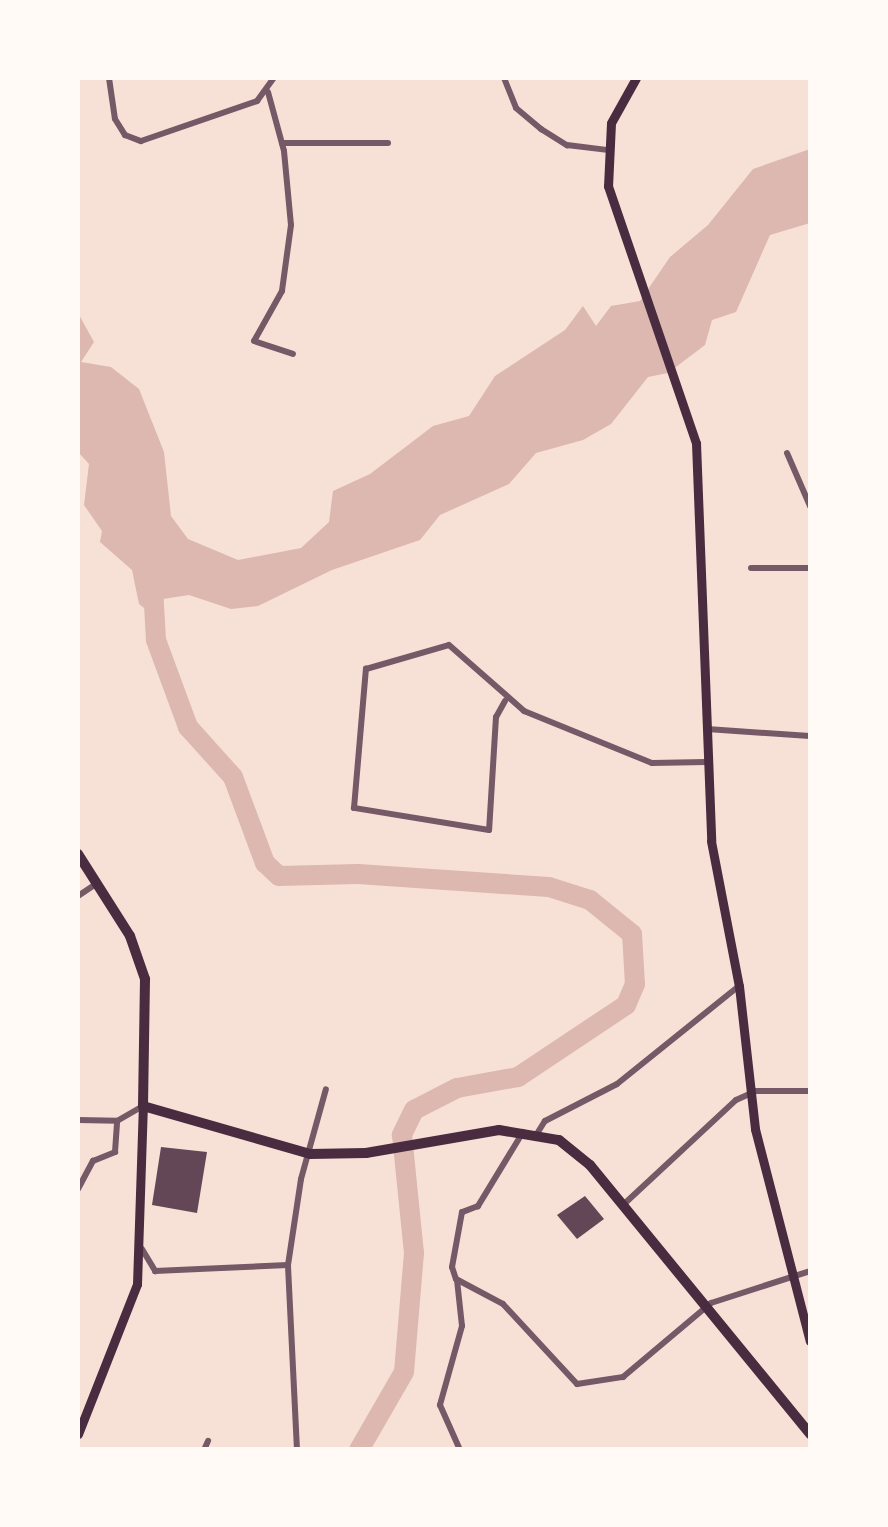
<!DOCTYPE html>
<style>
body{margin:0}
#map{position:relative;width:888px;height:1527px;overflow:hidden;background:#f7e1d7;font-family:Raleway,sans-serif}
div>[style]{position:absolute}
.water>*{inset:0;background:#dcb8b0}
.river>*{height:20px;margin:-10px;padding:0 10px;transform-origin:10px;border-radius:10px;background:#dcb8b0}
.building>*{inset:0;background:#644757}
.minor>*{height:6px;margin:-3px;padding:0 3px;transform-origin:3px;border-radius:3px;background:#755966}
.secondary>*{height:9px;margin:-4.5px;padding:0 4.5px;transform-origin:4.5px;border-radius:4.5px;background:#4a2c40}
.primary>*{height:10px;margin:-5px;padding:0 5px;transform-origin:5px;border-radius:5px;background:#4a2c40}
span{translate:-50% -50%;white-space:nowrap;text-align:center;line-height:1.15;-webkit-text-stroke:10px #fffaf5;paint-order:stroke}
.frame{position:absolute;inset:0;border:80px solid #fffaf5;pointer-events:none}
</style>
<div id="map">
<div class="water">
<i style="clip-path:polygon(810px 149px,810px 223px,770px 235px,736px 312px,712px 320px,705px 345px,668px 373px,648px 377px,611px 424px,583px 440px,536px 453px,509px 484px,440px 515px,420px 540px,332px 570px,258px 606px,231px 609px,189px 595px,163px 599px,149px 612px,139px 604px,132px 570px,100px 542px,102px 531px,84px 505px,89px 464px,78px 452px,78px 313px,94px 342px,81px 362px,111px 367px,139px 389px,164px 452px,171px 516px,188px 539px,238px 560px,301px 548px,329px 522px,333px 491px,370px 474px,433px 426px,469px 416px,495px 376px,565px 330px,583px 306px,596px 326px,611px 306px,640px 301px,670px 257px,708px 225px,753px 169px)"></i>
</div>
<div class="river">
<i style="left:153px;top:587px;width:53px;rotate:86.8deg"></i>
<i style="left:156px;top:640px;width:93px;rotate:69.8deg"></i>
<i style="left:188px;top:727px;width:67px;rotate:48deg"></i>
<i style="left:233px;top:777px;width:92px;rotate:69.6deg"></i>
<i style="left:265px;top:863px;width:19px;rotate:43deg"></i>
<i style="left:279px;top:876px;width:79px;rotate:-1.5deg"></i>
<i style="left:358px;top:874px;width:191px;rotate:3.9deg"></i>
<i style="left:549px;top:887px;width:43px;rotate:17.6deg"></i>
<i style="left:590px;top:900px;width:54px;rotate:39deg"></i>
<i style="left:632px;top:934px;width:50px;rotate:86.6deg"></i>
<i style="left:635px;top:984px;width:23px;rotate:113deg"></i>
<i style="left:626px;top:1005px;width:130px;rotate:146.3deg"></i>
<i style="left:518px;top:1077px;width:62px;rotate:169.8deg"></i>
<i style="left:457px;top:1088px;width:48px;rotate:152.9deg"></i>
<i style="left:414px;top:1110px;width:28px;rotate:116deg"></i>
<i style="left:402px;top:1135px;width:119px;rotate:84.2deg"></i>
<i style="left:414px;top:1253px;width:119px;rotate:94.8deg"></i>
<i style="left:404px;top:1372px;width:90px;rotate:120deg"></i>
</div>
<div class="building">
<i style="clip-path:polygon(161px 1147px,207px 1152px,197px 1213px,152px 1205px)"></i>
<i style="clip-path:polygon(585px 1196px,604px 1219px,577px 1239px,557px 1215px)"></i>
</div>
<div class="minor">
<i style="left:109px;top:78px;width:41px;rotate:81.7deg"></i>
<i style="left:115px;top:119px;width:19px;rotate:58deg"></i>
<i style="left:125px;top:135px;width:17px;rotate:21deg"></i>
<i style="left:141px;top:141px;width:123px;rotate:-19deg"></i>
<i style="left:257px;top:101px;width:29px;rotate:-54deg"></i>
<i style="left:504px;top:78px;width:32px;rotate:68deg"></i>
<i style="left:516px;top:108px;width:33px;rotate:40deg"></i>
<i style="left:541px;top:129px;width:31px;rotate:32deg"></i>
<i style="left:567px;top:145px;width:38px;rotate:7deg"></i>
<i style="left:268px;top:92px;width:61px;rotate:74.8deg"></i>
<i style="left:284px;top:151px;width:74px;rotate:84.6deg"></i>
<i style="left:291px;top:225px;width:67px;rotate:97.8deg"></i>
<i style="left:282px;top:291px;width:57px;rotate:119.2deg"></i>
<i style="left:254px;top:341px;width:41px;rotate:18.4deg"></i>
<i style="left:282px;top:143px;width:106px"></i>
<i style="left:787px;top:453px;width:58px;rotate:66.5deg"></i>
<i style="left:751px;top:568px;width:59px"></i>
<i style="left:505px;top:701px;width:18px;rotate:119deg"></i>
<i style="left:496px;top:717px;width:113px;rotate:93.5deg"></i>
<i style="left:489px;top:830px;width:137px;rotate:-170.7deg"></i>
<i style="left:354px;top:808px;width:140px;rotate:-85.1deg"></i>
<i style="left:366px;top:669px;width:86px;rotate:-16.1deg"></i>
<i style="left:449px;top:645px;width:100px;rotate:41.3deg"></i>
<i style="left:524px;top:711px;width:138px;rotate:22.1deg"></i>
<i style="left:652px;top:763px;width:54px;rotate:-1.1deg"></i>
<i style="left:707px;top:729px;width:103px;rotate:3.9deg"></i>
<i style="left:78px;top:896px;width:22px;rotate:-34deg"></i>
<i style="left:78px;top:1120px;width:39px;rotate:1deg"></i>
<i style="left:117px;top:1121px;width:30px;rotate:-30deg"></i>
<i style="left:523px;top:1132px;width:87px;rotate:121.3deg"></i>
<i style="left:478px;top:1206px;width:17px;rotate:159deg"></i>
<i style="left:462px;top:1212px;width:56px;rotate:100.3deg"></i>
<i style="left:452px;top:1267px;width:13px;rotate:72deg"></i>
<i style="left:456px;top:1279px;width:53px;rotate:28deg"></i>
<i style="left:503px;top:1304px;width:109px;rotate:47.2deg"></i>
<i style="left:577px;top:1384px;width:47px;rotate:-8.7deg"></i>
<i style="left:623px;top:1377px;width:115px;rotate:-40.1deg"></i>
<i style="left:711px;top:1303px;width:104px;rotate:-17.9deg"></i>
<i style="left:538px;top:1132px;width:13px;rotate:-58deg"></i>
<i style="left:545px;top:1121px;width:81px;rotate:-27.2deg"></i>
<i style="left:617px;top:1084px;width:156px;rotate:-38.8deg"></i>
<i style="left:78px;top:1189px;width:32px;rotate:-62deg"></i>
<i style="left:93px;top:1161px;width:24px;rotate:-22deg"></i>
<i style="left:115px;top:1152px;width:31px;rotate:-86deg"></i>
<i style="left:623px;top:1205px;width:154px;rotate:-42.9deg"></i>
<i style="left:736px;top:1100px;width:22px;rotate:-24deg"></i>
<i style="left:756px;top:1091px;width:54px"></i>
<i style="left:142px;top:1249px;width:26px;rotate:59deg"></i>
<i style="left:155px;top:1271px;width:133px;rotate:-2.6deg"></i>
<i style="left:457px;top:1280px;width:46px;rotate:83.8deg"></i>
<i style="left:462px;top:1326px;width:82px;rotate:105.6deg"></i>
<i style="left:440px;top:1405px;width:49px;rotate:66deg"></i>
<i style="left:204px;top:1450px;width:10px;rotate:-66deg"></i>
<i style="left:297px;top:1450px;width:185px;rotate:-92.8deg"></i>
<i style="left:288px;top:1265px;width:87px;rotate:-81.4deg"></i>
<i style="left:301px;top:1179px;width:93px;rotate:-74.5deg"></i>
</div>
<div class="secondary">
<i style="left:636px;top:78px;width:51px;rotate:119.1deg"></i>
<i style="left:611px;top:123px;width:63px;rotate:92.7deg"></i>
<i style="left:608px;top:186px;width:272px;rotate:71.1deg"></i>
<i style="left:696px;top:443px;width:398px;rotate:87.8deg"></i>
<i style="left:711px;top:841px;width:148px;rotate:79.1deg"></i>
<i style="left:739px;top:986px;width:144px;rotate:83.6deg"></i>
<i style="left:755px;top:1129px;width:219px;rotate:75.5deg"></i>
<i style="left:78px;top:1434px;width:161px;rotate:-68.5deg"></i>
<i style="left:137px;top:1284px;width:178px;rotate:-88.1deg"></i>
</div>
<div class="primary">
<i style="left:78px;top:854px;width:97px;rotate:57.6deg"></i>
<i style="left:130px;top:936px;width:46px;rotate:70.8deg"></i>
<i style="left:145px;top:979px;width:127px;rotate:90.9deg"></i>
<i style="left:143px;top:1106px;width:174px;rotate:16deg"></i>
<i style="left:310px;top:1154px;width:56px;rotate:-1deg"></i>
<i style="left:366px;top:1153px;width:135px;rotate:-9.8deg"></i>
<i style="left:499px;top:1130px;width:61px;rotate:9.5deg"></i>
<i style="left:559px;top:1140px;width:40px;rotate:39deg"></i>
<i style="left:590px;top:1165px;width:348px;rotate:50.7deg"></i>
</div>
<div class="frame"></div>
</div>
